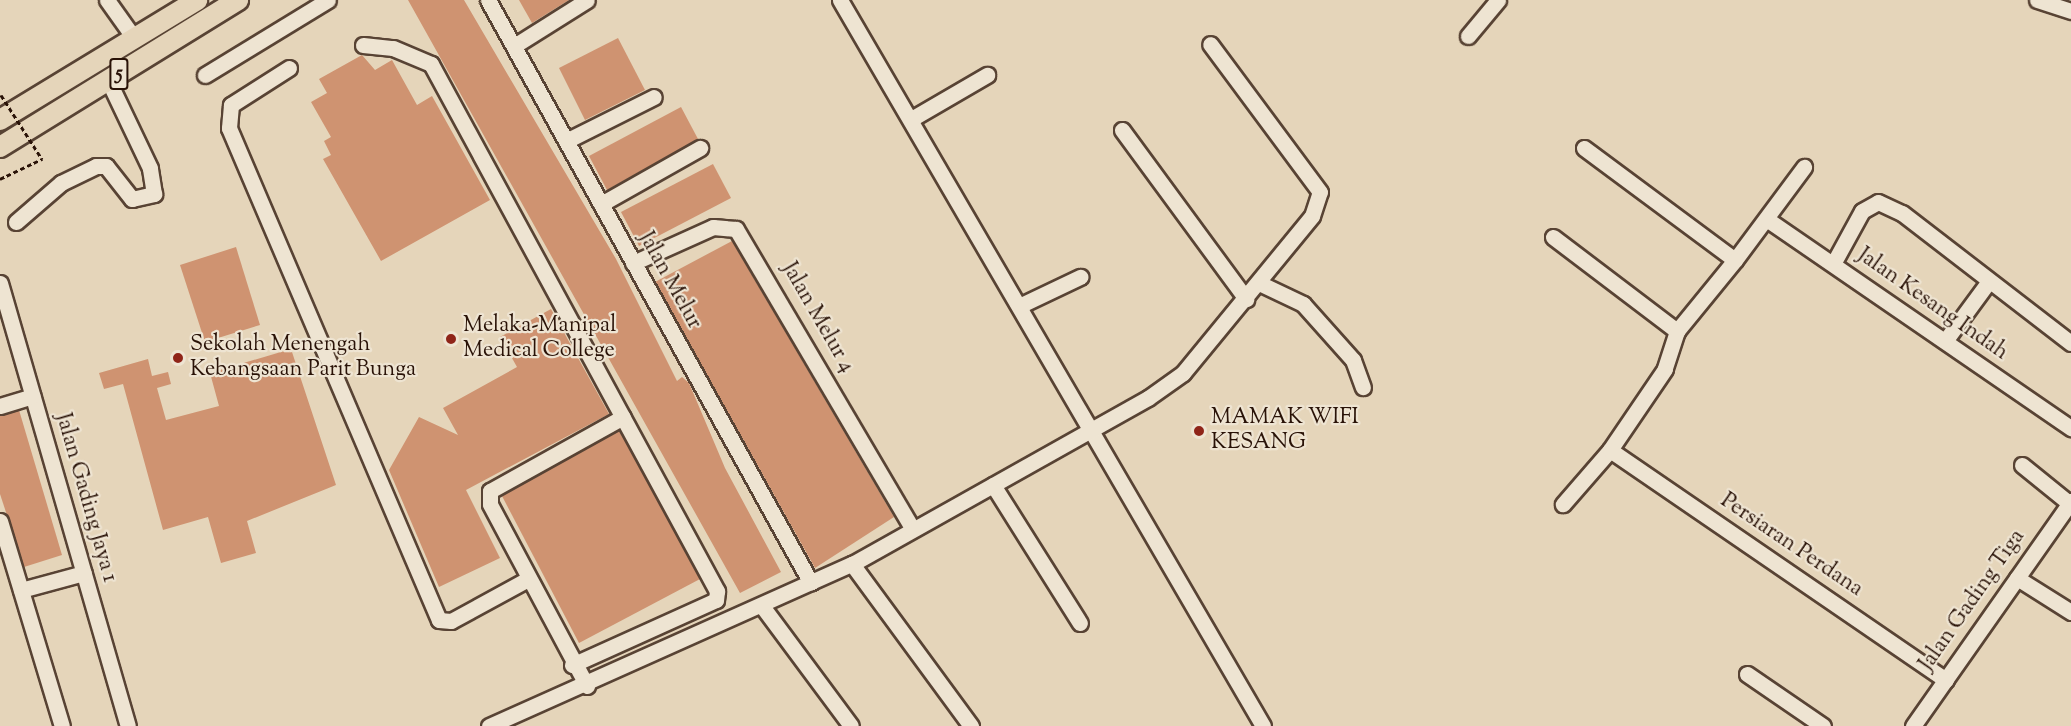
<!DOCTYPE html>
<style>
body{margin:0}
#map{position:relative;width:2071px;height:726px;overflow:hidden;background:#e5d5ba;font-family:"Sorts Mill Goudy",serif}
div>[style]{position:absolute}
.building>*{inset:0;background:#cf9371}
.path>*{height:3px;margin-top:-1.5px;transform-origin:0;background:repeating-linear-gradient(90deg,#291207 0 4.5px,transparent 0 7.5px)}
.roads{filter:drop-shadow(2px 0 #584334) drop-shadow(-2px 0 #584334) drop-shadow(0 2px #584334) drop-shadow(0 -2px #584334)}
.minor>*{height:15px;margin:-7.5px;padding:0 7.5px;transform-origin:7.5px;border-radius:7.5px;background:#eee4d2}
.major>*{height:20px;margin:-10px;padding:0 10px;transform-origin:10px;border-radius:10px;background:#e5d5ba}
.path-bridge>*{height:3px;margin-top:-1.5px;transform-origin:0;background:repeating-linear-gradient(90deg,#291207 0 4.5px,transparent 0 7.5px)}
.dots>*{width:16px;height:16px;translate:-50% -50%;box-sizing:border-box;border:3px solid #eee4d2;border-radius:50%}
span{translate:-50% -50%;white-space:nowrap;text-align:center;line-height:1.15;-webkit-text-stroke:4.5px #eee4d2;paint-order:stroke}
.shield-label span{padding:2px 4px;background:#eee4d2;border:2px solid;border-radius:4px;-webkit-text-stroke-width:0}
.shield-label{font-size:21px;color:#291207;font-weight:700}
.street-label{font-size:22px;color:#291207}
.poi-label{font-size:22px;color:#291207}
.left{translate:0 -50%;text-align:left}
</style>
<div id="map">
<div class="building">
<i style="clip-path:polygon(408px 0,464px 0,616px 259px,677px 381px,682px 377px,689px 383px,725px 468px,781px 572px,740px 593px)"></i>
<i style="clip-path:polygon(519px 0,569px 0,532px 23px)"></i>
<i style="clip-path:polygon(618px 38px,645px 90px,585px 120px,559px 68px)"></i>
<i style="clip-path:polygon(362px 55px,375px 70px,392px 60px,417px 105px,432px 96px,490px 200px,381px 261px,323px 159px,331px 155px,324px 141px,331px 137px,311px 102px,327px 93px,319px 79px)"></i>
<i style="clip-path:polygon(681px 107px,698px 139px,607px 190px,589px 156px)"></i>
<i style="clip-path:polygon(713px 164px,731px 198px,639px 246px,621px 212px)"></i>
<i style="clip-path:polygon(732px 241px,894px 517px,815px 568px,655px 282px)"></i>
<i style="clip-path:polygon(236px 247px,260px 325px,205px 342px,180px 265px)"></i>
<i style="clip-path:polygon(551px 309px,609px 414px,466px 490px,500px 558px,439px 587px,389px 470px,419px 417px,458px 435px,443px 408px,517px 367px,500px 337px)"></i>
<i style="clip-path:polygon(291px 349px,336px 485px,247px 521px,256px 553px,221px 563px,208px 517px,163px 530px,123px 384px,104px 389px,99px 373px,148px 359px,152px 376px,168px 372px,171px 384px,157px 388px,166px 420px,219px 406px,210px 373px)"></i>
<i style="clip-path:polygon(19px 410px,62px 555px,24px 567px,0 494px,0 416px)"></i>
<i style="clip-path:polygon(619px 430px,700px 579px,579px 643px,502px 496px)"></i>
</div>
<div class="path">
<i style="left:0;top:96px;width:1px;rotate:-45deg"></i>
<i style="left:0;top:179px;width:47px;rotate:-25.5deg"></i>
</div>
<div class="roads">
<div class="minor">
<i style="left:107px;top:0;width:47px;rotate:54.6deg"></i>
<i style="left:488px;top:0;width:666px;rotate:61.01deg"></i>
<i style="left:840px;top:0;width:840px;rotate:59.77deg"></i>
<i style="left:2037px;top:0;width:36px;rotate:18deg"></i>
<i style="left:1468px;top:36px;width:47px;rotate:-50.2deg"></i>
<i style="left:363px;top:45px;width:30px;rotate:6deg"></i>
<i style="left:393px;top:48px;width:41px;rotate:22.8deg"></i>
<i style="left:431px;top:64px;width:600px;rotate:61.51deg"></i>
<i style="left:717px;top:591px;width:9px;rotate:96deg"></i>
<i style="left:716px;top:600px;width:158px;rotate:155.7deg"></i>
<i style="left:514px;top:46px;width:86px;rotate:-32.2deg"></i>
<i style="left:289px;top:68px;width:69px;rotate:147.5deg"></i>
<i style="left:231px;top:105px;width:23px;rotate:95deg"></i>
<i style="left:229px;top:128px;width:535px;rotate:66.89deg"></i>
<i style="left:439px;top:620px;width:12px;rotate:5deg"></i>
<i style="left:451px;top:621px;width:88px;rotate:-28.6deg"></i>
<i style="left:205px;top:75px;width:144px;rotate:-31.4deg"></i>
<i style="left:913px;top:118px;width:86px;rotate:-30.2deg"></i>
<i style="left:1122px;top:130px;width:210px;rotate:53.7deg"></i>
<i style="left:566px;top:141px;width:98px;rotate:-26.6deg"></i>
<i style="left:1584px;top:148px;width:188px;rotate:36.6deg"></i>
<i style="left:1735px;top:260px;width:116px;rotate:-53.4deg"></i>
<i style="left:601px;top:204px;width:114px;rotate:-29.5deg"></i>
<i style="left:1768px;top:220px;width:368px;rotate:34.5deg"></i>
<i style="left:16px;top:222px;width:60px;rotate:-40.9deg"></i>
<i style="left:61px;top:183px;width:39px;rotate:-26deg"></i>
<i style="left:96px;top:166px;width:10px"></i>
<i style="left:106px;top:166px;width:42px;rotate:51.8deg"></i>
<i style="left:132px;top:199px;width:23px;rotate:-13deg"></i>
<i style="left:154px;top:194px;width:26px;rotate:-99deg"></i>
<i style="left:150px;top:168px;width:98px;rotate:-115.5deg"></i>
<i style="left:1553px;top:237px;width:156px;rotate:37.2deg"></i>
<i style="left:1677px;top:331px;width:40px;rotate:108deg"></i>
<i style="left:1665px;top:369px;width:98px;rotate:124.2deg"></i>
<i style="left:1610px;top:450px;width:72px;rotate:131deg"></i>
<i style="left:633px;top:263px;width:88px;rotate:-24.2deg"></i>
<i style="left:713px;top:227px;width:23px;rotate:5deg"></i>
<i style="left:736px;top:229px;width:347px;rotate:59.5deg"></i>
<i style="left:1833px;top:264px;width:60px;rotate:-61.3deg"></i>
<i style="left:1862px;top:211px;width:18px;rotate:-29deg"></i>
<i style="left:1878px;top:202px;width:26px;rotate:25deg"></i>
<i style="left:1902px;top:213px;width:213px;rotate:37.6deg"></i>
<i style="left:0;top:283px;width:461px;rotate:73.9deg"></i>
<i style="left:1259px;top:283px;width:49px;rotate:25.5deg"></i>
<i style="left:1303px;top:304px;width:75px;rotate:48.2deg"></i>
<i style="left:1353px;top:360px;width:29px;rotate:70deg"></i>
<i style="left:1019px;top:306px;width:68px;rotate:-25.4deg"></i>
<i style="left:1677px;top:331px;width:92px;rotate:-50.8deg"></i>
<i style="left:1945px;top:341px;width:74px;rotate:-53.7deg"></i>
<i style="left:0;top:406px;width:34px;rotate:-17deg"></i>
<i style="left:1610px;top:450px;width:407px;rotate:34.4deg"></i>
<i style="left:2022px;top:465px;width:60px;rotate:39deg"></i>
<i style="left:993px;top:485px;width:163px;rotate:57.8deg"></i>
<i style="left:0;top:521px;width:214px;rotate:73.2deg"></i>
<i style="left:852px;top:564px;width:201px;rotate:53.7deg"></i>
<i style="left:2017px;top:578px;width:64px;rotate:32.2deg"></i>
<i style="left:21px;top:590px;width:65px;rotate:-15.1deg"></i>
<i style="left:762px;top:606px;width:149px;rotate:53.4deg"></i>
<i style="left:1747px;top:674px;width:92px;rotate:34.4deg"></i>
<i style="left:587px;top:686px;width:206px;rotate:-118.1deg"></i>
<i style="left:490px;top:504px;width:13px;rotate:-90deg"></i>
<i style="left:490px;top:491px;width:152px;rotate:-29.1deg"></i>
<i style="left:489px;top:726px;width:398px;rotate:-24.1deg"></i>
<i style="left:852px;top:564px;width:339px;rotate:-29.3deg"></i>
<i style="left:1148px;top:398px;width:43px;rotate:-35.5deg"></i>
<i style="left:1183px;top:373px;width:203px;rotate:-50.6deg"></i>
<i style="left:1312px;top:216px;width:25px;rotate:-72deg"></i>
<i style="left:1320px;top:192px;width:184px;rotate:-126.6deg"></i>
<i style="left:1913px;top:726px;width:275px;rotate:-54.9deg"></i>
</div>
<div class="major">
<i style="left:0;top:120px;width:231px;rotate:-31.3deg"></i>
<i style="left:0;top:147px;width:280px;rotate:-31.7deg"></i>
</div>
</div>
<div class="path-bridge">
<i style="left:1px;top:95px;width:76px;rotate:57.4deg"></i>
</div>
<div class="dots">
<i style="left:451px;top:339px;background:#8f2418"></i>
<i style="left:178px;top:358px;background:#8f2418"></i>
<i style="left:1199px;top:431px;background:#8f2418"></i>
</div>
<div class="shield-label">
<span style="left:119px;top:74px">5</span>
</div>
<div class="street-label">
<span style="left:669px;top:281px;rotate:61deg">Jalan Melur</span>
<span style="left:1932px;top:305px;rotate:35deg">Jalan Kesang Indah</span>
<span style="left:817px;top:318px;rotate:60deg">Jalan Melur 4</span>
<span style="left:85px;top:498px;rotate:74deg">Jalan Gading Jaya 1</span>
<span style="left:1791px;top:546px;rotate:34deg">Persiaran Perdana</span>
<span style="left:1973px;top:601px;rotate:-55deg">Jalan Gading Tiga</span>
</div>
<div class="poi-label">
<span class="left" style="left:463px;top:339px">Melaka-Manipal<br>Medical College</span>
<span class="left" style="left:190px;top:358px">Sekolah Menengah<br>Kebangsaan Parit Bunga</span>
<span class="left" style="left:1211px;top:431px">MAMAK WIFI<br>KESANG</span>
</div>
</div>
